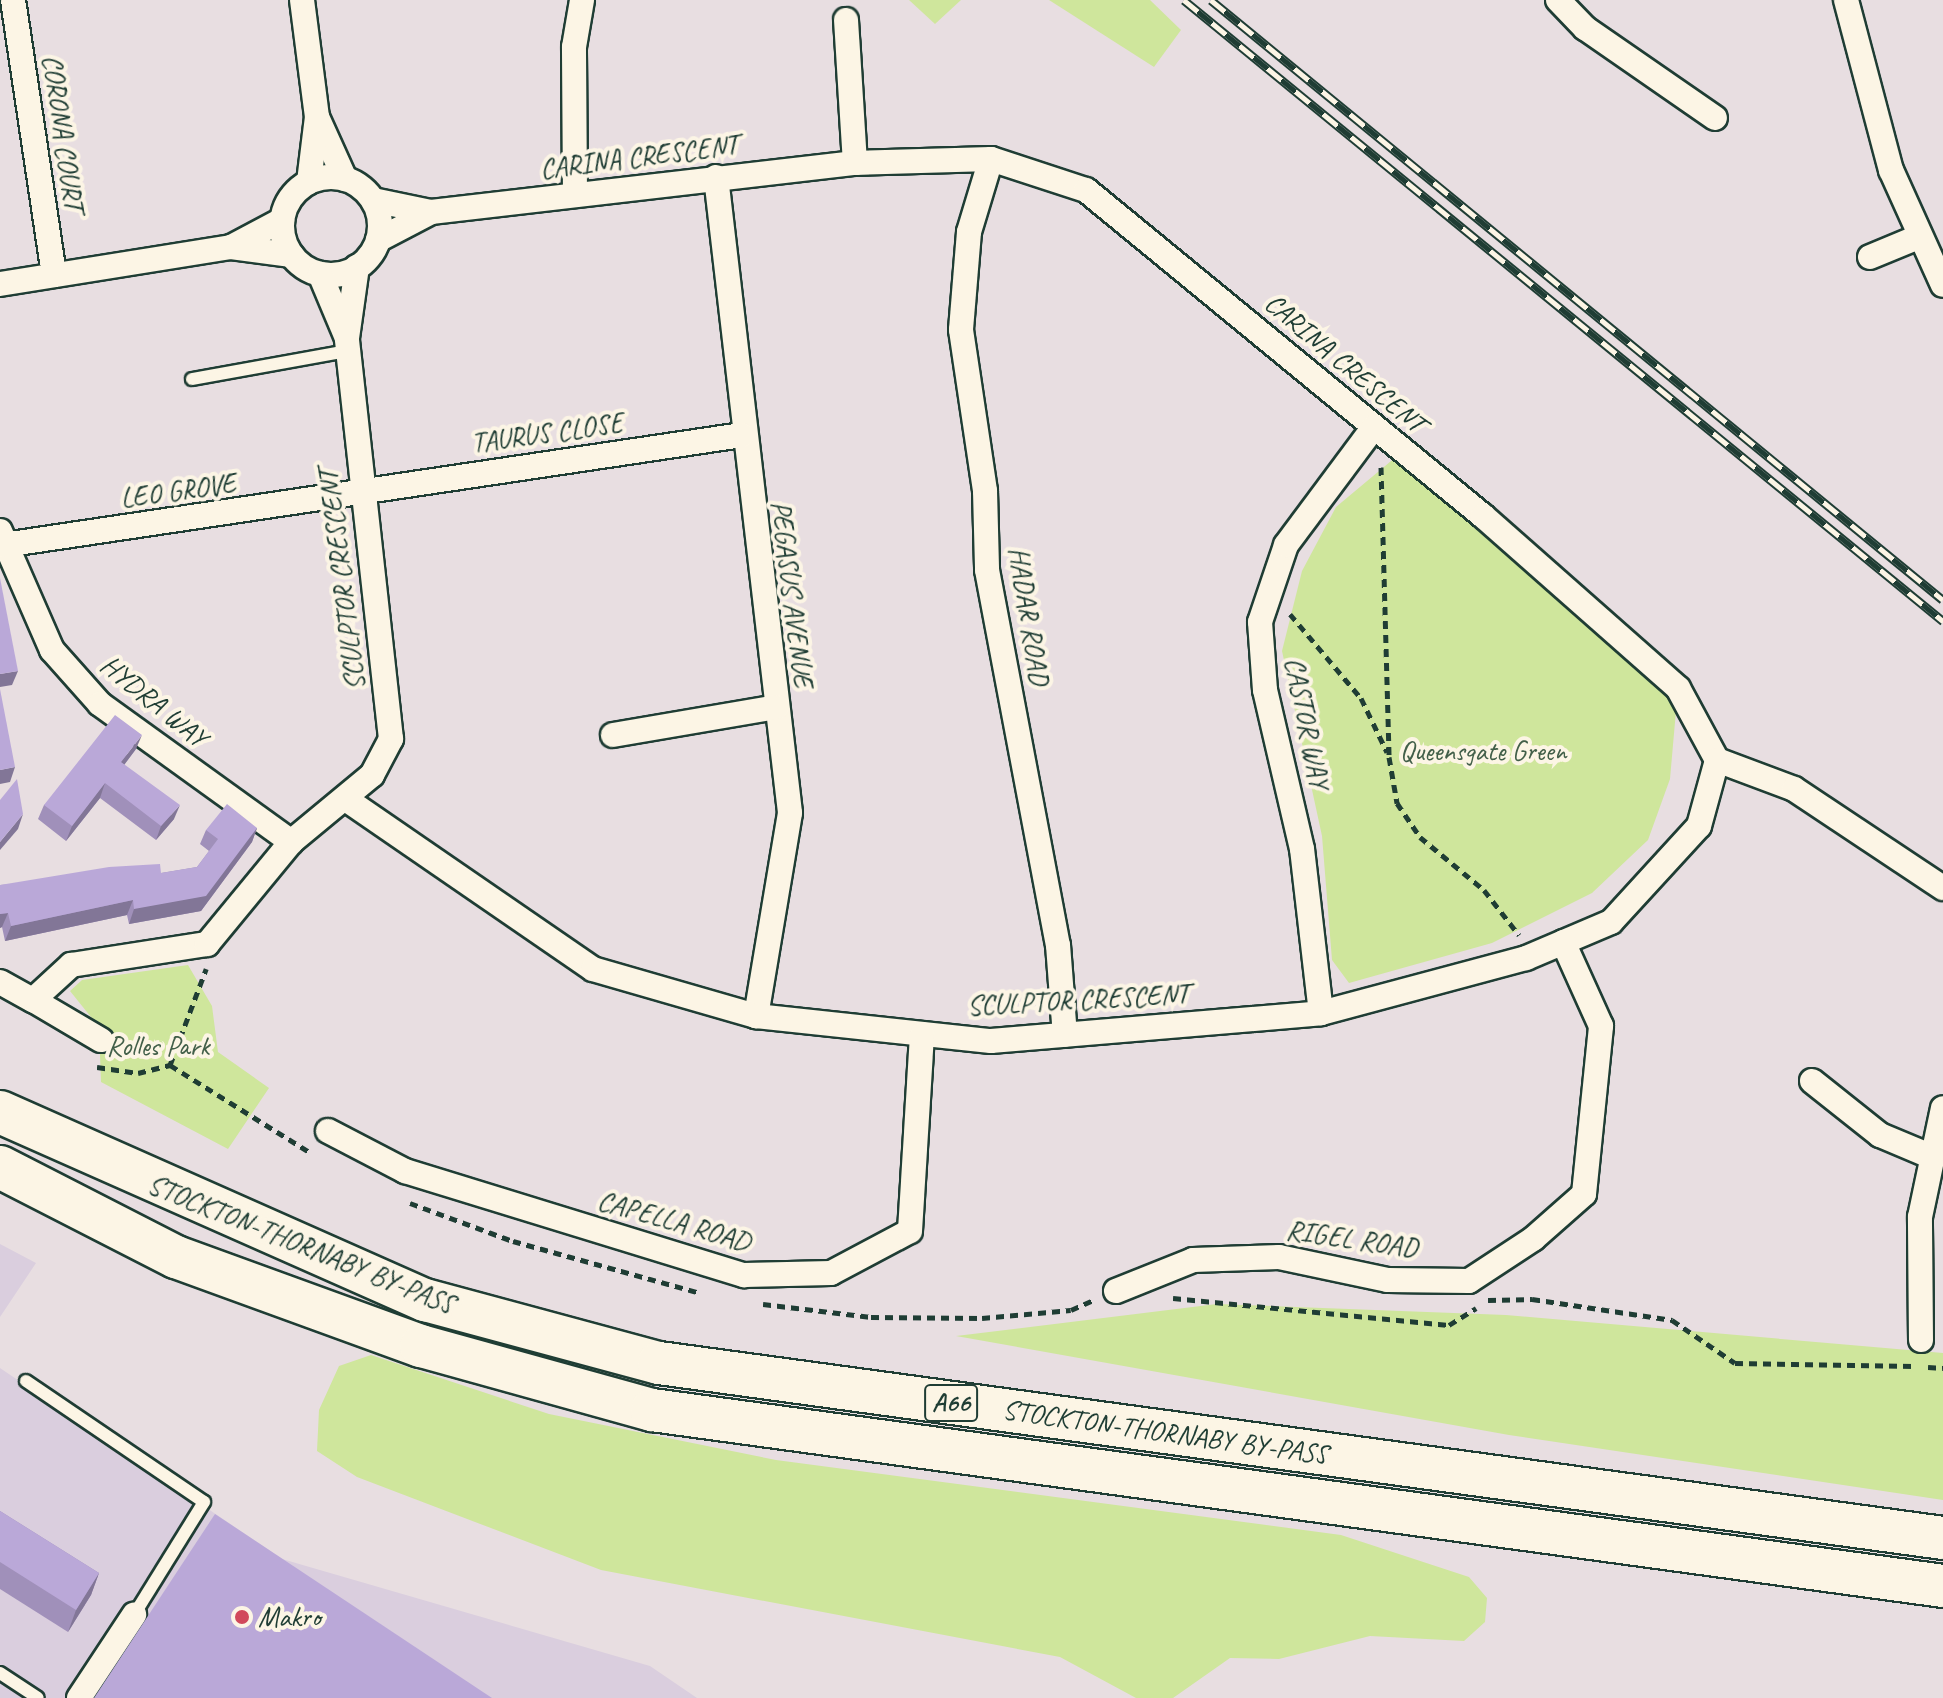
<!DOCTYPE html>
<style>
body{margin:0}
#map{position:relative;width:1943px;height:1698px;overflow:hidden;background:#e8dee1;font-family:Caveat,sans-serif}
div>[style]{position:absolute}
.built>*{inset:0;background:#dacede}
.green>*{inset:0;background:#cfe69c}
.path>*{height:5px;margin-top:-2.5px;transform-origin:0;background:repeating-linear-gradient(90deg,#1f3d34 0 8px,transparent 0 14px)}
.roads{filter:drop-shadow(2px 0 #1f3d34) drop-shadow(-2px 0 #1f3d34) drop-shadow(0 2px #1f3d34) drop-shadow(0 -2px #1f3d34)}
.lane>*{height:12px;margin:-6px;padding:0 6px;transform-origin:6px;border-radius:6px;background:#fcf5e5}
.street>*{height:24px;margin:-12px;padding:0 12px;transform-origin:12px;border-radius:12px;background:#fcf5e5}
.street>.ring{margin:-12px;padding:0;box-sizing:content-box;background:none;border:24px solid #fcf5e5;border-radius:50%}
.highway>*{height:42px;margin:-21px;padding:0 21px;transform-origin:21px;border-radius:21px;background:#fcf5e5}
.rail>*{height:9px;margin-top:-4.5px;transform-origin:0;background:repeating-linear-gradient(90deg,#fcf5e5 0 18px,#1f3d34 0 36px);box-sizing:border-box;border-block:2px solid #1f3d34}
.wall>*{inset:0;background:#a090ba}
.shaded-wall>*{inset:0;background:#827697}
.building>*{inset:0;background:#baa8d8}
.dots>*{width:22px;height:22px;translate:-50% -50%;box-sizing:border-box;border:4px solid #fcf5e5;border-radius:50%}
span{translate:-50% -50%;white-space:nowrap;text-align:center;line-height:1.15;-webkit-text-stroke:8px #fcf5e5;paint-order:stroke}
.shield-label span{padding:2px 6px;background:#fcf5e5;border:2px solid;border-radius:6px;-webkit-text-stroke-width:0}
.shield-label{font-size:26px;color:#1f3d34;font-weight:700}
.street-label{font-size:28px;color:#1f3d34}
.park-label{font-size:28px;color:#425f49}
.poi-label{font-size:28px;color:#1f3d34}
.left{translate:0 -50%;text-align:left}
</style>
<div id="map">
<div class="built">
<i style="clip-path:polygon(0 1244px,36px 1263px,0 1317px)"></i>
<i style="clip-path:polygon(0 1368px,282px 1559px,650px 1666px,697px 1698px,0 1698px)"></i>
</div>
<div class="green">
<i style="clip-path:polygon(909px 0,961px 0,935px 24px)"></i>
<i style="clip-path:polygon(1049px 0,1150px 0,1181px 30px,1154px 67px)"></i>
<i style="clip-path:polygon(1403px 451px,1678px 688px,1670px 779px,1648px 840px,1592px 893px,1492px 943px,1349px 983px,1332px 960px,1322px 836px,1282px 651px,1302px 571px,1336px 507px)"></i>
<i style="clip-path:polygon(188px 965px,212px 1006px,218px 1052px,269px 1088px,228px 1149px,101px 1082px,99px 1027px,70px 991px,82px 980px)"></i>
<i style="clip-path:polygon(1217px 1304px,1506px 1315px,1943px 1353px,1943px 1500px,1509px 1435px,956px 1336px)"></i>
<i style="clip-path:polygon(371px 1355px,549px 1414px,776px 1460px,1341px 1535px,1469px 1577px,1487px 1598px,1485px 1622px,1464px 1641px,1370px 1636px,1279px 1659px,1230px 1658px,1173px 1698px,1136px 1698px,1060px 1657px,601px 1570px,357px 1477px,317px 1451px,319px 1410px,339px 1366px)"></i>
</div>
<div class="path">
<i style="left:1381px;top:467px;width:290px;rotate:88.4deg"></i>
<i style="left:1389px;top:757px;width:47px;rotate:80.1deg"></i>
<i style="left:1397px;top:803px;width:41px;rotate:55.9deg"></i>
<i style="left:1420px;top:837px;width:83px;rotate:39.6deg"></i>
<i style="left:1484px;top:890px;width:57px;rotate:52.1deg"></i>
<i style="left:1290px;top:614px;width:110px;rotate:49.8deg"></i>
<i style="left:1361px;top:698px;width:60px;rotate:64.3deg"></i>
<i style="left:170px;top:1065px;width:166px;rotate:32deg"></i>
<i style="left:97px;top:1067px;width:41px;rotate:8.3deg"></i>
<i style="left:138px;top:1073px;width:33px;rotate:-14deg"></i>
<i style="left:170px;top:1065px;width:103px;rotate:-69.4deg"></i>
<i style="left:410px;top:1203px;width:110px;rotate:20.3deg"></i>
<i style="left:513px;top:1241px;width:195px;rotate:15.5deg"></i>
<i style="left:1173px;top:1298px;width:277px;rotate:5.6deg"></i>
<i style="left:1449px;top:1325px;width:32px;rotate:-32deg"></i>
<i style="left:1488px;top:1300px;width:44px;rotate:-1.3deg"></i>
<i style="left:1532px;top:1299px;width:142px;rotate:8.5deg"></i>
<i style="left:1672px;top:1320px;width:76px;rotate:34.3deg"></i>
<i style="left:1735px;top:1363px;width:179px;rotate:1deg"></i>
<i style="left:763px;top:1304px;width:109px;rotate:6.9deg"></i>
<i style="left:871px;top:1317px;width:111px;rotate:0.5deg"></i>
<i style="left:982px;top:1318px;width:89px;rotate:-5.1deg"></i>
<i style="left:1071px;top:1310px;width:24px;rotate:-24deg"></i>
<i style="left:1928px;top:1367px;width:15px;rotate:4deg"></i>
</div>
<div class="roads">
<div class="lane">
<i style="left:192px;top:379px;width:158px;rotate:-10.2deg"></i>
<i style="left:26px;top:1381px;width:215px;rotate:34.2deg"></i>
<i style="left:204px;top:1502px;width:133px;rotate:121.8deg"></i>
<i style="left:0;top:1673px;width:45px;rotate:33.3deg"></i>
</div>
<div class="street">
<i style="left:13px;top:0;width:278px;rotate:81.5deg"></i>
<i style="left:302px;top:0;width:118px;rotate:82.7deg"></i>
<i style="left:317px;top:117px;width:68px;rotate:65.7deg"></i>
<i style="left:1558px;top:0;width:39px;rotate:46deg"></i>
<i style="left:1585px;top:28px;width:158px;rotate:34.7deg"></i>
<i style="left:1846px;top:0;width:176px;rotate:75.2deg"></i>
<i style="left:1891px;top:170px;width:126px;rotate:65.7deg"></i>
<i style="left:846px;top:20px;width:143px;rotate:86.4deg"></i>
<i style="left:991px;top:159px;width:76px;rotate:106.8deg"></i>
<i style="left:969px;top:232px;width:98px;rotate:94.7deg"></i>
<i style="left:961px;top:330px;width:163px;rotate:81.5deg"></i>
<i style="left:985px;top:491px;width:79px;rotate:88.5deg"></i>
<i style="left:987px;top:570px;width:382px;rotate:79.3deg"></i>
<i style="left:1058px;top:945px;width:90px;rotate:85.6deg"></i>
<i class="ring" style="left:282px;top:177px;width:74px;height:74px"></i>
<i style="left:716px;top:177px;width:640px;rotate:83.36deg"></i>
<i style="left:790px;top:813px;width:206px;rotate:99.5deg"></i>
<i style="left:309px;top:182px;width:65px;rotate:-83deg"></i>
<i style="left:575px;top:195px;width:148px;rotate:-90.4deg"></i>
<i style="left:574px;top:47px;width:48px;rotate:-80.3deg"></i>
<i style="left:373px;top:200px;width:59px;rotate:11.7deg"></i>
<i style="left:431px;top:212px;width:427px;rotate:-6.6deg"></i>
<i style="left:855px;top:163px;width:136px;rotate:-1.7deg"></i>
<i style="left:991px;top:159px;width:100px;rotate:18.1deg"></i>
<i style="left:1086px;top:190px;width:514px;rotate:39.39deg"></i>
<i style="left:1483px;top:516px;width:260px;rotate:41.4deg"></i>
<i style="left:1678px;top:688px;width:82px;rotate:61.6deg"></i>
<i style="left:378px;top:240px;width:60px;rotate:-27.8deg"></i>
<i style="left:231px;top:247px;width:61px;rotate:7.6deg"></i>
<i style="left:1870px;top:257px;width:50px;rotate:-22.4deg"></i>
<i style="left:320px;top:274px;width:67px;rotate:67.2deg"></i>
<i style="left:0;top:284px;width:234px;rotate:-9.1deg"></i>
<i style="left:231px;top:247px;width:58px;rotate:-27.9deg"></i>
<i style="left:0;top:531px;width:130px;rotate:66.4deg"></i>
<i style="left:52px;top:650px;width:72px;rotate:48.4deg"></i>
<i style="left:100px;top:704px;width:236px;rotate:35.8deg"></i>
<i style="left:4px;top:545px;width:746px;rotate:-8.48deg"></i>
<i style="left:613px;top:735px;width:166px;rotate:-9.7deg"></i>
<i style="left:1717px;top:760px;width:82px;rotate:20.6deg"></i>
<i style="left:1794px;top:789px;width:179px;rotate:33.6deg"></i>
<i style="left:347px;top:800px;width:298px;rotate:34.5deg"></i>
<i style="left:593px;top:969px;width:170px;rotate:16.1deg"></i>
<i style="left:756px;top:1016px;width:236px;rotate:6.1deg"></i>
<i style="left:991px;top:1041px;width:331px;rotate:-4.8deg"></i>
<i style="left:1321px;top:1013px;width:212px;rotate:-15deg"></i>
<i style="left:1526px;top:958px;width:92px;rotate:-23deg"></i>
<i style="left:1611px;top:922px;width:130px;rotate:-47.5deg"></i>
<i style="left:1699px;top:826px;width:68px;rotate:-74.7deg"></i>
<i style="left:0;top:982px;width:38px;rotate:29deg"></i>
<i style="left:33px;top:1000px;width:52px;rotate:-42.6deg"></i>
<i style="left:71px;top:965px;width:138px;rotate:-8.8deg"></i>
<i style="left:207px;top:944px;width:132px;rotate:-50.5deg"></i>
<i style="left:291px;top:842px;width:105px;rotate:-39.6deg"></i>
<i style="left:372px;top:775px;width:41px;rotate:-62.2deg"></i>
<i style="left:391px;top:739px;width:403px;rotate:-96.3deg"></i>
<i style="left:347px;top:338px;width:72px;rotate:-82deg"></i>
<i style="left:33px;top:1000px;width:79px;rotate:30.5deg"></i>
<i style="left:1321px;top:1013px;width:165px;rotate:-96.6deg"></i>
<i style="left:1302px;top:849px;width:163px;rotate:-103.1deg"></i>
<i style="left:1265px;top:690px;width:68px;rotate:-94.2deg"></i>
<i style="left:1260px;top:622px;width:81px;rotate:-71.3deg"></i>
<i style="left:1286px;top:545px;width:147px;rotate:-53.3deg"></i>
<i style="left:1812px;top:1081px;width:87px;rotate:38.5deg"></i>
<i style="left:1880px;top:1135px;width:54px;rotate:22.8deg"></i>
<i style="left:328px;top:1131px;width:87px;rotate:27.5deg"></i>
<i style="left:405px;top:1171px;width:355px;rotate:17.1deg"></i>
<i style="left:744px;top:1275px;width:87px;rotate:-1.3deg"></i>
<i style="left:831px;top:1273px;width:89px;rotate:-28deg"></i>
<i style="left:910px;top:1231px;width:197px;rotate:-86.5deg"></i>
<i style="left:1116px;top:1291px;width:83px;rotate:-21.9deg"></i>
<i style="left:1193px;top:1260px;width:86px;rotate:-2deg"></i>
<i style="left:1279px;top:1257px;width:111px;rotate:11.9deg"></i>
<i style="left:1388px;top:1280px;width:81px;rotate:0.7deg"></i>
<i style="left:1469px;top:1281px;width:77px;rotate:-33.3deg"></i>
<i style="left:1533px;top:1239px;width:68px;rotate:-41.4deg"></i>
<i style="left:1584px;top:1194px;width:169px;rotate:-84.2deg"></i>
<i style="left:1601px;top:1026px;width:92px;rotate:-114.3deg"></i>
<i style="left:1921px;top:1340px;width:123px;rotate:-90.5deg"></i>
<i style="left:1920px;top:1217px;width:111px;rotate:-78.1deg"></i>
<i style="left:79px;top:1698px;width:100px;rotate:-56.5deg"></i>
</div>
<div class="highway">
<i style="left:0;top:1112px;width:465px;rotate:23.9deg"></i>
<i style="left:425px;top:1300px;width:242px;rotate:15.1deg"></i>
<i style="left:659px;top:1363px;width:1296px;rotate:7.76deg"></i>
<i style="left:0;top:1167px;width:198px;rotate:27.1deg"></i>
<i style="left:176px;top:1257px;width:261px;rotate:20deg"></i>
<i style="left:421px;top:1346px;width:240px;rotate:15.5deg"></i>
<i style="left:652px;top:1410px;width:1303px;rotate:7.76deg"></i>
</div>
</div>
<div class="rail">
<i style="left:1184px;top:0;width:981px;rotate:39.29deg"></i>
<i style="left:1211px;top:0;width:946px;rotate:39.34deg"></i>
</div>
<div class="wall">
<i style="clip-path:polygon(136px 749px,124px 765px,174px 819px,156px 840px,100px 798px,66px 841px,38px 819px,44px 805px)"></i>
<i style="clip-path:polygon(257px 828px,252px 842px,201px 911px,129px 924px,127px 915px,5px 941px,2px 927px,0 928px,0 885px,161px 873px,197px 867px,209px 851px,200px 844px,206px 830px)"></i>
<i style="clip-path:polygon(0 1511px,99px 1573px,91px 1595px,68px 1632px,0 1589px)"></i>
</div>
<div class="shaded-wall">
<i style="clip-path:polygon(18px 671px,12px 685px,0 687px,0 674px)"></i>
<i style="clip-path:polygon(142px 735px,136px 749px,115px 777px,121px 762px)"></i>
<i style="clip-path:polygon(15px 767px,10px 782px,0 784px,0 770px)"></i>
<i style="clip-path:polygon(105px 783px,100px 798px,66px 841px,72px 826px)"></i>
<i style="clip-path:polygon(180px 805px,174px 819px,156px 840px,161px 826px)"></i>
<i style="clip-path:polygon(23px 814px,18px 829px,0 850px,0 842px)"></i>
<i style="clip-path:polygon(257px 828px,252px 842px,201px 911px,129px 924px,134px 909px)"></i>
<i style="clip-path:polygon(133px 900px,127px 915px,5px 941px,11px 926px)"></i>
<i style="clip-path:polygon(8px 913px,2px 927px,0 928px,0 914px)"></i>
<i style="clip-path:polygon(99px 1573px,91px 1595px,68px 1632px,76px 1610px)"></i>
</div>
<div class="building">
<i style="clip-path:polygon(0 578px,18px 671px,0 674px)"></i>
<i style="clip-path:polygon(0 689px,15px 767px,0 770px)"></i>
<i style="clip-path:polygon(115px 715px,142px 735px,121px 762px,180px 805px,161px 826px,105px 783px,72px 826px,44px 805px)"></i>
<i style="clip-path:polygon(17px 779px,23px 814px,0 842px,0 800px)"></i>
<i style="clip-path:polygon(227px 804px,257px 828px,206px 896px,134px 909px,133px 900px,11px 926px,8px 913px,0 914px,0 885px,109px 867px,160px 864px,161px 873px,197px 867px,218px 839px,206px 830px)"></i>
<i style="clip-path:polygon(0 1511px,99px 1573px,76px 1610px,0 1562px)"></i>
<i style="clip-path:polygon(215px 1514px,492px 1698px,94px 1698px)"></i>
</div>
<div class="dots">
<i style="left:242px;top:1617px;background:#d1495b"></i>
</div>
<div class="shield-label">
<span style="left:951px;top:1403px">A66</span>
</div>
<div class="street-label">
<span style="left:63px;top:133px;rotate:82deg">CORONA COURT</span>
<span style="left:639px;top:157px;rotate:-7deg">CARINA CRESCENT</span>
<span style="left:1345px;top:363px;rotate:40deg">CARINA CRESCENT</span>
<span style="left:547px;top:433px;rotate:-8deg">TAURUS CLOSE</span>
<span style="left:178px;top:491px;rotate:-8deg">LEO GROVE</span>
<span style="left:342px;top:580px;rotate:-97deg">SCULPTOR CRESCENT</span>
<span style="left:792px;top:594px;rotate:83deg">PEGASUS AVENUE</span>
<span style="left:1029px;top:616px;rotate:81deg">HADAR ROAD</span>
<span style="left:154px;top:701px;rotate:39deg">HYDRA WAY</span>
<span style="left:1307px;top:723px;rotate:79deg">CASTOR WAY</span>
<span style="left:1078px;top:1000px;rotate:-3deg">SCULPTOR CRESCENT</span>
<span style="left:674px;top:1221px;rotate:16deg">CAPELLA ROAD</span>
<span style="left:1352px;top:1239px;rotate:8deg">RIGEL ROAD</span>
<span style="left:301px;top:1244px;rotate:22deg">STOCKTON-THORNABY BY-PASS</span>
<span style="left:1165px;top:1432px;rotate:8deg">STOCKTON-THORNABY BY-PASS</span>
</div>
<div class="park-label">
<span style="left:1483px;top:751px">Queensgate Green</span>
<span style="left:158px;top:1046px">Rolles Park</span>
</div>
<div class="poi-label">
<span class="left" style="left:258px;top:1617px">Makro</span>
</div>
</div>
